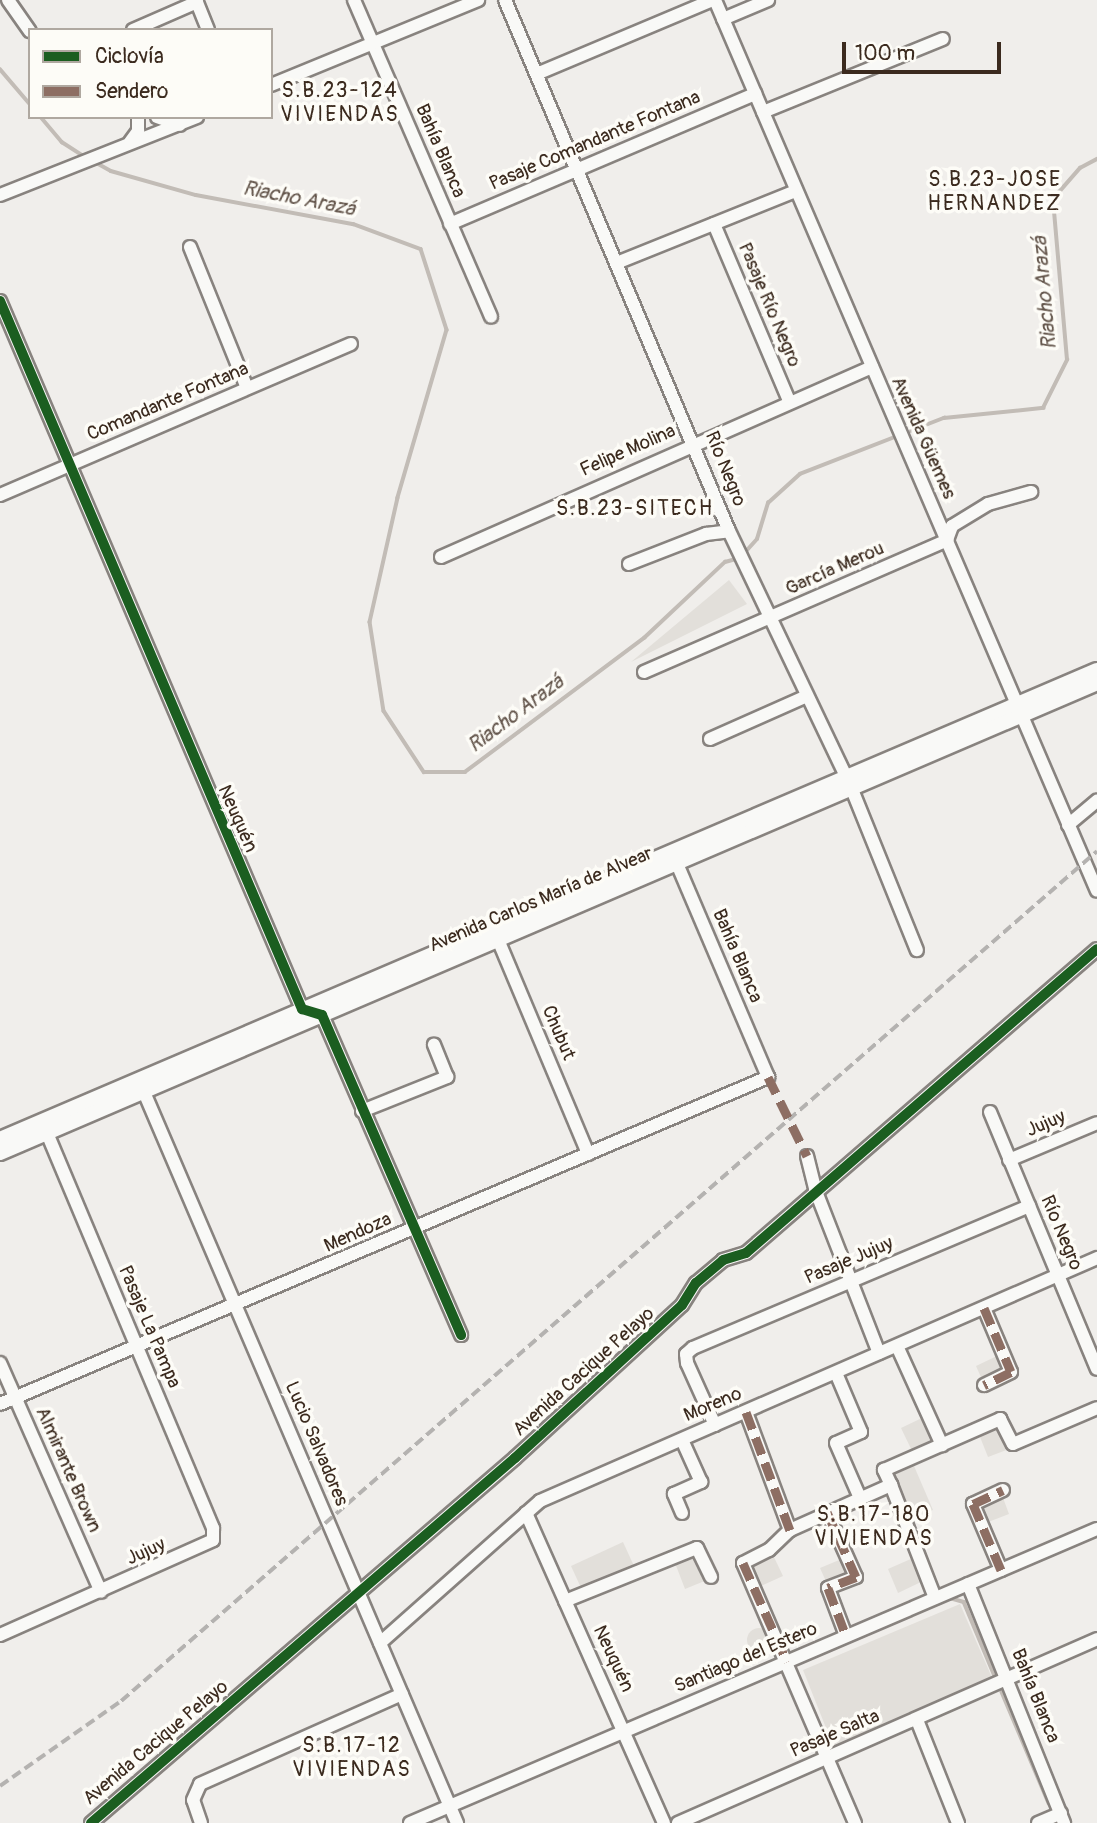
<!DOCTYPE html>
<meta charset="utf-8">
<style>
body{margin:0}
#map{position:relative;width:1097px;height:1823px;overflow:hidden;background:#f0eeeb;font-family:Pangolin,sans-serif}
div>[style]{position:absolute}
.green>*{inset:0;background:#e2dfda}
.round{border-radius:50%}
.stream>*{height:3.5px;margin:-1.75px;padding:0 1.75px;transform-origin:1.75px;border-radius:1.75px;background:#c2bcb6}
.roads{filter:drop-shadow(2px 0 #88837f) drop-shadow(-2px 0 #88837f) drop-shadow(0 2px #88837f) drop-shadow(0 -2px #88837f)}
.minor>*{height:12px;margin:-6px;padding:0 6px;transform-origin:6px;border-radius:6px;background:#f9f9f7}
.major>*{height:14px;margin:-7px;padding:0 7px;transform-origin:7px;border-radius:7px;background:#f9f9f7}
.rail>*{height:3.5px;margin-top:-1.75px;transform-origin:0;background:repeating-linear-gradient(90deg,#b4b2b0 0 10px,transparent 0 15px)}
.quiet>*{height:9px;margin-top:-4.5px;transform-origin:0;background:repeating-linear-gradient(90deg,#8d6e63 0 18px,transparent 0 27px)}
.cycleway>*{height:10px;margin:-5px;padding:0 5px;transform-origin:5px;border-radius:5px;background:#1b5e20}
span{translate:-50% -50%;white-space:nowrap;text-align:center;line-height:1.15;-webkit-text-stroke:7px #fdfcf7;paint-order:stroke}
.street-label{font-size:19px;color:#3b2a1e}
.neighbourhood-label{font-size:21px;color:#3b2a1e;letter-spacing:2px}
.water-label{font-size:21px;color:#63554b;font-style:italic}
.legend{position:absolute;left:28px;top:28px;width:245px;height:91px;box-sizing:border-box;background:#fdfcf7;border:2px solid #afa8a0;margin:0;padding:9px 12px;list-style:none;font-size:21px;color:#3b2a1e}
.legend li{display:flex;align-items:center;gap:14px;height:35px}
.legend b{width:35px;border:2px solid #afa8a0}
.scale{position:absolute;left:842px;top:42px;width:159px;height:32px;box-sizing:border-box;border:4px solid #3b2a1e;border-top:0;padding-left:9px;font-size:21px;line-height:24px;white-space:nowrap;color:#3b2a1e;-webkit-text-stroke:5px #fdfcf7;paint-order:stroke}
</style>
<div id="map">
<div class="green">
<i style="clip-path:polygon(729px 580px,747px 604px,631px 662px)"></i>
<i style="clip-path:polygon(999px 1355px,1008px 1373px,984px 1384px,976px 1366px)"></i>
<i style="clip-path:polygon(924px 1417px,936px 1442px,913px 1453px,901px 1428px)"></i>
<i style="clip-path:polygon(999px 1423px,1009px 1449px,988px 1457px,978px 1432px)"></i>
<i style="clip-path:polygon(914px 1466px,933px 1510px,912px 1519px,893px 1475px)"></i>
<i style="clip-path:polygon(1002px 1495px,1009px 1514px,983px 1524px,976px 1505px)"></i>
<i style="clip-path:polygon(623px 1542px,634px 1566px,582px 1590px,571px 1566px)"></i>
<i style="clip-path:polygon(697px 1555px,707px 1580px,685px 1589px,675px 1563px)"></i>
<i style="clip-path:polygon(773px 1555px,783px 1576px,761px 1586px,752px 1565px)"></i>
<i style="clip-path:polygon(844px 1558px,851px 1576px,828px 1586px,820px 1568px)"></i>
<i style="clip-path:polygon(913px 1558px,923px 1581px,898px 1593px,888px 1569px)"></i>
<i style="clip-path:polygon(960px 1604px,993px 1680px,834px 1748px,803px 1670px)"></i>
<i class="round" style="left:747px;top:1628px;width:24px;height:24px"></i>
</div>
<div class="stream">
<i style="left:0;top:69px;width:46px;rotate:49.4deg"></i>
<i style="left:41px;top:117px;width:33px;rotate:50deg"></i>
<i style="left:62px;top:142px;width:27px;rotate:33deg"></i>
<i style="left:95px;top:162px;width:18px;rotate:29deg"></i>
<i style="left:111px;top:171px;width:88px;rotate:15.8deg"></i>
<i style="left:196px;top:195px;width:160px;rotate:10.5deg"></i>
<i style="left:353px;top:224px;width:72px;rotate:20.2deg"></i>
<i style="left:421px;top:249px;width:85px;rotate:72.2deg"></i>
<i style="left:447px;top:330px;width:175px;rotate:106.3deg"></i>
<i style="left:398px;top:498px;width:127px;rotate:102.7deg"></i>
<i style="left:370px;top:622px;width:90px;rotate:81.1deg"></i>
<i style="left:384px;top:711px;width:73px;rotate:56.7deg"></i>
<i style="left:424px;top:772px;width:41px"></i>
<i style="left:465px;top:772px;width:224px;rotate:-36.8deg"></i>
<i style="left:644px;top:638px;width:111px;rotate:-43.2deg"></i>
<i style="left:725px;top:562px;width:16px;rotate:-15deg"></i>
<i style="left:740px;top:558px;width:25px;rotate:-48deg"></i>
<i style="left:757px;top:539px;width:38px;rotate:-73deg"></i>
<i style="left:768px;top:503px;width:43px;rotate:-42.2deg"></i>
<i style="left:800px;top:474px;width:155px;rotate:-21.3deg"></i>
<i style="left:944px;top:418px;width:100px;rotate:-5.8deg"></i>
<i style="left:1043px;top:408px;width:54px;rotate:-63.4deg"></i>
<i style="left:1067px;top:360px;width:162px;rotate:-95deg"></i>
<i style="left:1053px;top:199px;width:41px;rotate:-48.9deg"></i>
<i style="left:1080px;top:168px;width:19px;rotate:-28deg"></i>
<i style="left:950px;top:1598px;width:15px;rotate:16deg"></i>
<i style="left:964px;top:1602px;width:80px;rotate:67.3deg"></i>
<i style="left:1002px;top:1692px;width:121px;rotate:67.1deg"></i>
</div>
<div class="roads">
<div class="minor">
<i style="left:8px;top:0;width:38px;rotate:55deg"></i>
<i style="left:196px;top:0;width:32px;rotate:68deg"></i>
<i style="left:354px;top:0;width:345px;rotate:66.6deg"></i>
<i style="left:505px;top:0;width:576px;rotate:67.13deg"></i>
<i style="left:729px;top:531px;width:284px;rotate:64.5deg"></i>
<i style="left:851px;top:787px;width:176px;rotate:68deg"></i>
<i style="left:715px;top:0;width:969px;rotate:66.79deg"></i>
<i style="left:723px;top:19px;width:49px;rotate:-22.9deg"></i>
<i style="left:133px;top:30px;width:70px;rotate:-23.6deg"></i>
<i style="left:539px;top:73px;width:189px;rotate:-22.8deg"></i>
<i style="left:271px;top:85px;width:224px;rotate:-22.3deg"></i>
<i style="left:763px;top:112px;width:194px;rotate:-22.1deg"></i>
<i style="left:157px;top:117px;width:24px;rotate:19deg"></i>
<i style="left:130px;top:142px;width:14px;rotate:-54deg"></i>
<i style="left:138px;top:131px;width:14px;rotate:-90deg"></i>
<i style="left:0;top:195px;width:212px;rotate:-21.6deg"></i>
<i style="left:450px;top:224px;width:332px;rotate:-23.1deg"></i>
<i style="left:714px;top:224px;width:192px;rotate:67deg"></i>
<i style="left:190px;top:247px;width:152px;rotate:68deg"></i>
<i style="left:619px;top:262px;width:191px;rotate:-21.9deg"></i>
<i style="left:0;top:301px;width:770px;rotate:66.9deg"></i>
<i style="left:302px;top:1009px;width:21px;rotate:17deg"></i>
<i style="left:322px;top:1015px;width:349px;rotate:66.5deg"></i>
<i style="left:0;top:495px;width:382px;rotate:-23.3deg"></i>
<i style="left:441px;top:557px;width:471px;rotate:-23.8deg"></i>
<i style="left:629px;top:564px;width:83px;rotate:-21.3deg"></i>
<i style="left:706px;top:534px;width:23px;rotate:-7deg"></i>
<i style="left:644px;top:672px;width:331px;rotate:-23.5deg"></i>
<i style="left:947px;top:540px;width:15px;rotate:-70deg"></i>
<i style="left:952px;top:526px;width:42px;rotate:-31.4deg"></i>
<i style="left:988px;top:504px;width:45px;rotate:-15.6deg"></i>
<i style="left:710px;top:739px;width:106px;rotate:-23.9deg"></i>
<i style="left:1068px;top:825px;width:38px;rotate:-40deg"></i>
<i style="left:494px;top:930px;width:243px;rotate:67.2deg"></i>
<i style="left:141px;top:1085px;width:803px;rotate:66.82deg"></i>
<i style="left:362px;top:1111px;width:92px;rotate:-21.8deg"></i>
<i style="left:447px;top:1077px;width:35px;rotate:-112deg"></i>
<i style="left:990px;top:1112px;width:278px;rotate:67.4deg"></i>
<i style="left:807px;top:1156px;width:34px;rotate:76deg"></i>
<i style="left:815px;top:1189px;width:176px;rotate:68.7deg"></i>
<i style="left:1009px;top:1160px;width:95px;rotate:-22.8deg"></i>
<i style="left:984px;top:1308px;width:69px;rotate:67.1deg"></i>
<i style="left:1011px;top:1372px;width:30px;rotate:154deg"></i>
<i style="left:897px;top:1346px;width:109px;rotate:65.6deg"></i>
<i style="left:0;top:1363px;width:250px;rotate:66.2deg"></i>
<i style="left:836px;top:1373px;width:64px;rotate:67deg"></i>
<i style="left:861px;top:1432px;width:27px;rotate:156deg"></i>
<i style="left:836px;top:1443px;width:60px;rotate:66.4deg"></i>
<i style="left:0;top:1404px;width:835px;rotate:-23.06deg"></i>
<i style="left:768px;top:1077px;width:239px;rotate:-113.1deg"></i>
<i style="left:746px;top:1412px;width:126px;rotate:69.6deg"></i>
<i style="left:715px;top:1425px;width:68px;rotate:-114.3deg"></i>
<i style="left:687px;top:1363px;width:9px;rotate:-96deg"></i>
<i style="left:686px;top:1354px;width:9px;rotate:-41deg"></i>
<i style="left:693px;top:1348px;width:365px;rotate:-22.9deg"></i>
<i style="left:891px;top:1485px;width:121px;rotate:68.7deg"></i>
<i style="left:827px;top:1512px;width:71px;rotate:66deg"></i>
<i style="left:856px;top:1577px;width:30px;rotate:159deg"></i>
<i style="left:828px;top:1588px;width:51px;rotate:69.4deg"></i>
<i style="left:526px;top:1513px;width:339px;rotate:66deg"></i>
<i style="left:682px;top:1513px;width:21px;rotate:-113deg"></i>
<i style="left:674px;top:1494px;width:30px;rotate:-24deg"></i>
<i style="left:701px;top:1482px;width:46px;rotate:-114.3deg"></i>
<i style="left:1001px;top:1570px;width:72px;rotate:-113deg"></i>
<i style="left:973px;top:1504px;width:33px;rotate:-25deg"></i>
<i style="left:968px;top:1584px;width:258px;rotate:68.1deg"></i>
<i style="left:565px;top:1601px;width:142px;rotate:-21.9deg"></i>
<i style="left:697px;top:1548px;width:32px;rotate:64deg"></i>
<i style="left:0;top:1635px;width:233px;rotate:-24deg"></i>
<i style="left:213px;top:1540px;width:12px;rotate:-90deg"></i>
<i style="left:213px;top:1528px;width:438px;rotate:-112.8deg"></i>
<i style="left:380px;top:1643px;width:214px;rotate:-41.6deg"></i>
<i style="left:540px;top:1501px;width:608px;rotate:-23.57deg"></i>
<i style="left:917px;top:1720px;width:111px;rotate:68.3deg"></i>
<i style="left:91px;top:1823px;width:559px;rotate:-40.72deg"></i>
<i style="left:515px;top:1458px;width:226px;rotate:-42.5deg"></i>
<i style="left:682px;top:1305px;width:26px;rotate:-58deg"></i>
<i style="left:696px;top:1283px;width:35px;rotate:-40deg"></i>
<i style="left:723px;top:1260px;width:24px;rotate:-17deg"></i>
<i style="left:746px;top:1253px;width:464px;rotate:-40.9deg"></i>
<i style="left:201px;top:1823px;width:24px;rotate:-109deg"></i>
<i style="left:193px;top:1800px;width:17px;rotate:-66deg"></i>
<i style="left:200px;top:1784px;width:221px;rotate:-24deg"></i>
<i style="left:410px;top:1823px;width:747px;rotate:-23.17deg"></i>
<i style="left:678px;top:1823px;width:458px;rotate:-23.7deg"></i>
<i style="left:855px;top:1823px;width:283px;rotate:-113.3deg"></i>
<i style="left:743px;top:1563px;width:29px;rotate:-27deg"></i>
<i style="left:769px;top:1550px;width:29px;rotate:-44deg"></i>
<i style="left:790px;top:1530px;width:111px;rotate:-24deg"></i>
<i style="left:891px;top:1485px;width:17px;rotate:-115deg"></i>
<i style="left:884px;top:1470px;width:127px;rotate:-23.7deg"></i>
<i style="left:1000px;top:1419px;width:28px;rotate:63deg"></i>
<i style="left:1013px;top:1444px;width:91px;rotate:-23.2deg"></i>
<i style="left:1038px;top:1823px;width:25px;rotate:-23deg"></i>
</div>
<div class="major">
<i style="left:0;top:1139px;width:1193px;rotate:-23.15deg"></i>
<i style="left:0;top:1153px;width:1193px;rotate:-23.19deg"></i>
</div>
</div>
<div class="rail">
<i style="left:0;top:1786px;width:148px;rotate:-35.1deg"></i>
<i style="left:121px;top:1701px;width:1294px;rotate:-41.05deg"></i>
</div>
<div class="quiet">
<i style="left:768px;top:1077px;width:88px;rotate:63.7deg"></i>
<i style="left:984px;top:1308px;width:69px;rotate:67.1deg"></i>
<i style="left:1011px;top:1372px;width:30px;rotate:154deg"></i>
<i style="left:746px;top:1412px;width:126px;rotate:69.6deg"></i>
<i style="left:827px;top:1512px;width:71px;rotate:66deg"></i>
<i style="left:856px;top:1577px;width:30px;rotate:159deg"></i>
<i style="left:828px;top:1588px;width:51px;rotate:69.4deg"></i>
<i style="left:743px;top:1563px;width:108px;rotate:66deg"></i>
<i style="left:1001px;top:1570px;width:72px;rotate:-113deg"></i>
<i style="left:973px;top:1504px;width:33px;rotate:-25deg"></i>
</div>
<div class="cycleway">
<i style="left:0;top:301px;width:770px;rotate:66.9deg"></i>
<i style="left:302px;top:1009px;width:21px;rotate:17deg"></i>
<i style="left:322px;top:1015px;width:349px;rotate:66.5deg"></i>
<i style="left:91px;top:1823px;width:559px;rotate:-40.72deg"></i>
<i style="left:515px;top:1458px;width:226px;rotate:-42.5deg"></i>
<i style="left:682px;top:1305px;width:26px;rotate:-58deg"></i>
<i style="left:696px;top:1283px;width:35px;rotate:-40deg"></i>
<i style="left:723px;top:1260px;width:24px;rotate:-17deg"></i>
<i style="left:746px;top:1253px;width:464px;rotate:-40.9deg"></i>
</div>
<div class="street-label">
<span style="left:595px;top:141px;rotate:-23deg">Pasaje Comandante Fontana</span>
<span style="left:440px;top:151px;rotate:67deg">Bahía Blanca</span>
<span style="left:769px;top:305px;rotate:67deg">Pasaje Río Negro</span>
<span style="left:168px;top:402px;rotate:-23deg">Comandante Fontana</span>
<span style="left:923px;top:438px;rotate:66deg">Avenida Güemes</span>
<span style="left:628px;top:451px;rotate:-24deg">Felipe Molina</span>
<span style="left:725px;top:469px;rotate:68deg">Río Negro</span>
<span style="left:835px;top:569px;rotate:-24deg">García Merou</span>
<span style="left:237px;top:819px;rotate:66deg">Neuquén</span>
<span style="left:541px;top:900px;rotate:-23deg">Avenida Carlos María de Alvear</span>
<span style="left:737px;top:956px;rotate:67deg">Bahía Blanca</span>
<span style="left:558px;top:1033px;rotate:67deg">Chubut</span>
<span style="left:1046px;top:1124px;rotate:-23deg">Jujuy</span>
<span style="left:358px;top:1233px;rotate:-24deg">Mendoza</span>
<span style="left:1061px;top:1233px;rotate:67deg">Río Negro</span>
<span style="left:849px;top:1261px;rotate:-23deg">Pasaje Jujuy</span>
<span style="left:149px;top:1327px;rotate:67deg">Pasaje La Pampa</span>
<span style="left:584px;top:1372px;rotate:-42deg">Avenida Cacique Pelayo</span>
<span style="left:713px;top:1405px;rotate:-23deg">Moreno</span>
<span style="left:316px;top:1444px;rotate:67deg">Lucio Salvadores</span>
<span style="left:68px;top:1470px;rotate:66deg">Almirante Brown</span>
<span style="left:146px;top:1552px;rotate:-24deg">Jujuy</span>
<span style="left:746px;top:1658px;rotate:-23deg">Santiago del Estero</span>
<span style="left:613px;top:1659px;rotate:65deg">Neuquén</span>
<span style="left:1035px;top:1696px;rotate:68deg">Bahía Blanca</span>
<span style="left:835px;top:1734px;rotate:-23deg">Pasaje Salta</span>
<span style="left:156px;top:1743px;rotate:-40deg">Avenida Cacique Pelayo</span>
</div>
<div class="neighbourhood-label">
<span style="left:340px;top:103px">S.B.23-124<br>VIVIENDAS</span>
<span style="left:995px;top:192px">S.B.23-JOSE<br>HERNANDEZ</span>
<span style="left:635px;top:509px">S.B.23-SITECH</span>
<span style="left:874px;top:1527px">S.B.17-180<br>VIVIENDAS</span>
<span style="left:352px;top:1758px">S.B.17-12<br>VIVIENDAS</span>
</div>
<div class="water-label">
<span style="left:299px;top:199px;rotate:11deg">Riacho Arazá</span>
<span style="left:1045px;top:293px;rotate:-95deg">Riacho Arazá</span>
<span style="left:516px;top:714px;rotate:-37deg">Riacho Arazá</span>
</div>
<ul class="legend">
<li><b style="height:9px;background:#1b5e20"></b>Ciclovía</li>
<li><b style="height:9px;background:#8d6e63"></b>Sendero</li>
</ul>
<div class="scale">100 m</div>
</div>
